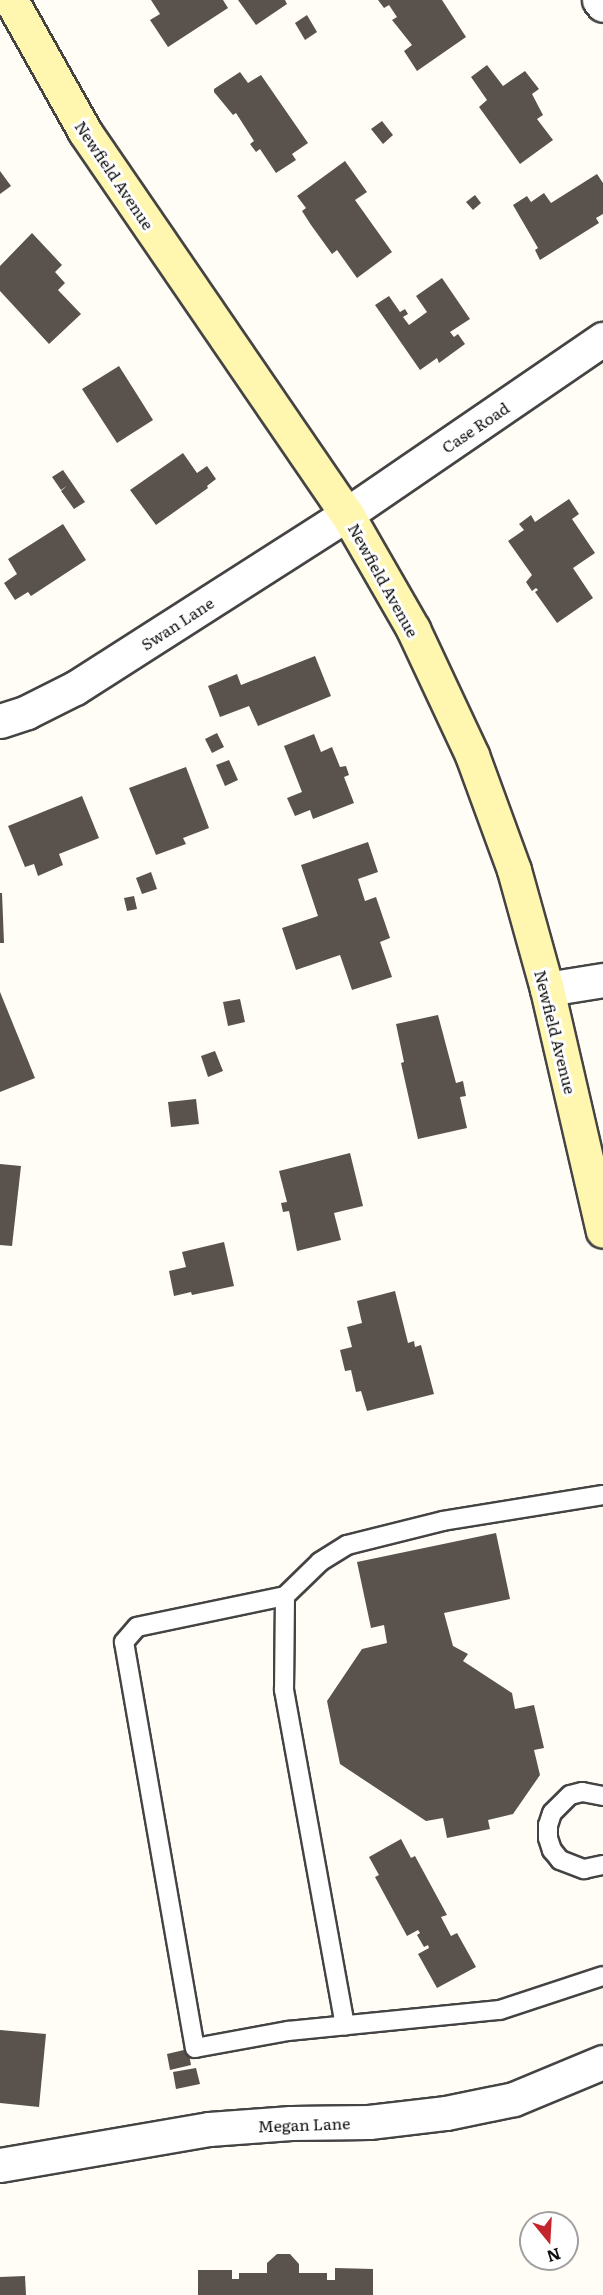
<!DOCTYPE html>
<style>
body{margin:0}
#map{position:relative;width:603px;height:2295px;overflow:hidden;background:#fffdf5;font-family:Literata,serif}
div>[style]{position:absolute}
.building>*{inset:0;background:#5a524d}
.roads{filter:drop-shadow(2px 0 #444) drop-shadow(-2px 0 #444) drop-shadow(0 2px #444) drop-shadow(0 -2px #444)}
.lane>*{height:18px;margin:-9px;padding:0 9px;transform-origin:9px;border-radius:9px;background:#fff}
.street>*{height:33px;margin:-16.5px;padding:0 16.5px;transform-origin:16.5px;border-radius:16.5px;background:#fff}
.secondary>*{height:33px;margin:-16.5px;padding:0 16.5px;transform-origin:16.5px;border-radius:16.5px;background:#fff6b0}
span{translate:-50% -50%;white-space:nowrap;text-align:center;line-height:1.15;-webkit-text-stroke:6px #fff;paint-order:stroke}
.street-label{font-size:16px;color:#111}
.north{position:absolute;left:519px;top:2211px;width:60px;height:60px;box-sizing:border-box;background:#fff;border:2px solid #a0a0a0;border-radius:50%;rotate:162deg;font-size:16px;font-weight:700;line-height:24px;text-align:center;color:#111}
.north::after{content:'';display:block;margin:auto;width:21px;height:27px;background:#c4262e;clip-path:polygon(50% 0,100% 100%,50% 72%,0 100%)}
</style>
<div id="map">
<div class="building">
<i style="clip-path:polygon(151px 0,223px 0,228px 8px,168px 47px,150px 20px,160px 14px)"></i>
<i style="clip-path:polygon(238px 0,285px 0,287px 4px,256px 25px)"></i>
<i style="clip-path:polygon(378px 0,442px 0,466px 37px,417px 71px,404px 51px,412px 45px,392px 20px,397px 17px,389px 5px,384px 8px)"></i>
<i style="clip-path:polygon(307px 15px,317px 32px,305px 40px,295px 23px)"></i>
<i style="clip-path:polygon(487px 65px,503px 86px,525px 71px,539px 89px,532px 94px,543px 115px,537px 119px,553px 140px,520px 164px,479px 107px,487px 100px,471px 77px)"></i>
<i style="clip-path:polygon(240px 72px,248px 83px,261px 75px,308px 143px,292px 154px,296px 160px,276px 173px,260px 149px,256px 152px,250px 144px,254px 141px,236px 113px,233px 115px,214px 92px,214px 89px)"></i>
<i style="clip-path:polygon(382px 121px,393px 135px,383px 144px,371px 129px)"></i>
<i style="clip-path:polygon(345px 161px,367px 192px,355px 200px,392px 252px,357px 278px,337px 250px,332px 254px,311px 225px,302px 211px,306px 208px,297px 196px)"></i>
<i style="clip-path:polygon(0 171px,11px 186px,0 194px)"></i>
<i style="clip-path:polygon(597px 174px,603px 183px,603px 214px,596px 218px,599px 223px,540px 260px,535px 250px,538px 248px,513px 205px,527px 196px,531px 202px,544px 193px,551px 203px)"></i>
<i style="clip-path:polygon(475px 195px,481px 203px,473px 210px,466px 202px)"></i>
<i style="clip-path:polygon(32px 233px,62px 265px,55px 272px,65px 283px,58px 290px,81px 314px,49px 344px,0 291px,0 266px)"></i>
<i style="clip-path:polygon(442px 278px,470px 319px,450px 332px,454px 337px,458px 334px,465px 344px,439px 363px,437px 358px,420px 370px,375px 305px,389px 296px,400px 312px,405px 309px,408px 314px,403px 317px,409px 325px,427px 312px,416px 296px)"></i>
<i style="clip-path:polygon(119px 366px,153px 420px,117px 443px,82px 389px)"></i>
<i style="clip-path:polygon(183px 453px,197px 473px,207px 466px,216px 479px,207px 486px,208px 488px,156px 525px,130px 490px)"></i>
<i style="clip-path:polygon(63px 470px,85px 502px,74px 509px,61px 491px,67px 486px,61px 490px,52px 477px)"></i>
<i style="clip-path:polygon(569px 499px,579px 514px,572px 519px,595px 553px,573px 568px,593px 598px,557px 623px,535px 592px,538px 590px,536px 588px,532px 591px,526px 582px,532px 575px,508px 541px,524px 530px,519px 524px,531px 515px,535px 522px)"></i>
<i style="clip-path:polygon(63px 524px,86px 560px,31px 596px,28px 592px,15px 600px,4px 583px,17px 574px,8px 559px)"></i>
<i style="clip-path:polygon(315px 656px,331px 696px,258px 726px,249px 706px,220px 717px,208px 686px,237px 674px,241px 685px)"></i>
<i style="clip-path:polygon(217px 733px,224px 747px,212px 753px,205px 739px)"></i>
<i style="clip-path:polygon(314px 734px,321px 752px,332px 747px,340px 767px,346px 766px,349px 775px,344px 777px,354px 803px,313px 819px,310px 810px,295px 816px,287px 798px,302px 792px,284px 746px)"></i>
<i style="clip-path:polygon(229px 760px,238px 780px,225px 786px,216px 765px)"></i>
<i style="clip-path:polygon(186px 767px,209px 828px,183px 838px,186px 844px,156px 855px,129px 788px)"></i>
<i style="clip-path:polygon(82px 796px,99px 838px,59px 854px,63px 865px,38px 876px,34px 864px,25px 867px,8px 826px)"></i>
<i style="clip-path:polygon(368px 842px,378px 872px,358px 879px,365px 901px,376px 897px,390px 938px,380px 942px,392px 977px,352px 990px,340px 955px,296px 970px,282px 928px,318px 916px,301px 865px)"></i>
<i style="clip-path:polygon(151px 872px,157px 889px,142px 894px,136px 878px)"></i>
<i style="clip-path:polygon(0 893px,2px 893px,4px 943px,0 943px)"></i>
<i style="clip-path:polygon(134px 896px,137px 909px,127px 911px,124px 898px)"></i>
<i style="clip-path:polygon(0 992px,35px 1078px,0 1092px)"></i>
<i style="clip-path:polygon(240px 999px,245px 1022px,228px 1026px,223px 1002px)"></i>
<i style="clip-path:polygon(438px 1015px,456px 1083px,463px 1081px,466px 1096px,460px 1097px,467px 1128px,418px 1139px,401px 1063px,404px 1062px,396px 1024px)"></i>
<i style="clip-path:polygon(215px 1051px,223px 1071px,208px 1077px,201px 1056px)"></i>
<i style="clip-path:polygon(196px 1099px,199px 1124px,171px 1127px,168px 1102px)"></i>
<i style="clip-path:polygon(350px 1153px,363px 1206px,334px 1213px,341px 1240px,297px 1251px,289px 1211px,283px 1212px,281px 1203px,287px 1202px,279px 1171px)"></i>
<i style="clip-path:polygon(0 1164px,21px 1166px,12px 1246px,0 1245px)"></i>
<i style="clip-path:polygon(224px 1242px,234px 1286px,192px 1295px,191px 1292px,174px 1296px,169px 1271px,186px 1267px,182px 1252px)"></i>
<i style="clip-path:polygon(395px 1291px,408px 1343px,414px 1341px,415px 1347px,421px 1345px,434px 1394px,367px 1411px,361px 1391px,356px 1392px,351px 1370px,345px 1371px,340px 1350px,352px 1347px,347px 1327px,362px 1323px,357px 1301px)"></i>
<i style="clip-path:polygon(496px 1533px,510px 1599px,444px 1613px,453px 1646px,468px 1654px,463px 1661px,512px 1693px,515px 1709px,534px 1705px,544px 1748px,534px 1750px,540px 1775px,513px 1814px,488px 1820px,490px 1829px,447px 1838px,443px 1818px,426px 1821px,340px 1764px,327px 1701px,362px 1649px,387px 1643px,384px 1625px,371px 1628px,357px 1562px)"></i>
<i style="clip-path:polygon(401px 1839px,411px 1858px,415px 1856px,447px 1915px,441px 1917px,451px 1936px,457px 1933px,476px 1967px,437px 1988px,418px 1954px,429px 1948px,428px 1945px,424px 1947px,417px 1935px,420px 1933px,418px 1930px,407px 1936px,375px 1877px,379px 1875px,369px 1857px)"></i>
<i style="clip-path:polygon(0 2030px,46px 2034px,39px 2107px,0 2103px)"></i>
<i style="clip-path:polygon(188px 2049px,191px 2065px,170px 2070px,167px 2054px)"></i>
<i style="clip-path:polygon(196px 2068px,200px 2084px,176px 2089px,173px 2072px)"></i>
<i style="clip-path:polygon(277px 2254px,290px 2254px,299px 2264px,299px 2273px,327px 2273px,327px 2280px,335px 2280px,335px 2268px,373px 2269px,373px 2295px,198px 2295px,198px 2270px,232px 2270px,232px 2279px,239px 2279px,239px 2273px,267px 2273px,267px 2263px)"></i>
<i style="clip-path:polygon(25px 2276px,26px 2295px,0 2295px,0 2277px)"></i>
</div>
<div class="roads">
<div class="lane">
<i style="left:603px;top:1495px;width:162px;rotate:170.8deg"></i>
<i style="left:443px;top:1521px;width:99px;rotate:166deg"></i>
<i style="left:347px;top:1545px;width:32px;rotate:148deg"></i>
<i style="left:320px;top:1562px;width:49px;rotate:135.8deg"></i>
<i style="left:285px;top:1596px;width:151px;rotate:168.2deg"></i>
<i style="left:137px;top:1627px;width:20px;rotate:131deg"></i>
<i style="left:124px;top:1642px;width:412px;rotate:80.1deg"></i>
<i style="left:195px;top:2048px;width:95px;rotate:-10.4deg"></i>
<i style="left:288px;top:2031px;width:213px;rotate:-5.7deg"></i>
<i style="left:500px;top:2010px;width:108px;rotate:-18.3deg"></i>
<i style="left:285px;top:1596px;width:94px;rotate:90.6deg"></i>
<i style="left:284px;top:1690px;width:341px;rotate:79.7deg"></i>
<i style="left:603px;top:1796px;width:21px;rotate:-169deg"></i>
<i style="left:582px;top:1792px;width:12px;rotate:166deg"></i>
<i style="left:570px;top:1795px;width:25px;rotate:135deg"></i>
<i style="left:552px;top:1813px;width:13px;rotate:108deg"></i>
<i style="left:548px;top:1825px;width:13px;rotate:90deg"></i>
<i style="left:548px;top:1838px;width:13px;rotate:72deg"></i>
<i style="left:552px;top:1850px;width:13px;rotate:51deg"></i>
<i style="left:560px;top:1860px;width:26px;rotate:21deg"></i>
<i style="left:584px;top:1869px;width:19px;rotate:-12deg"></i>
</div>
<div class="street">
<i style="left:599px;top:0;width:6px;rotate:51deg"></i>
<i style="left:0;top:721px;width:28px;rotate:-18deg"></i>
<i style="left:27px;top:712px;width:54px;rotate:-26.6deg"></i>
<i style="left:75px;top:688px;width:323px;rotate:-32.6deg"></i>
<i style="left:347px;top:514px;width:310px;rotate:-34.4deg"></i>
<i style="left:547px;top:989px;width:57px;rotate:-9.1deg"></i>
<i style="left:0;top:2165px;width:212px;rotate:-9.8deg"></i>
<i style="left:209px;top:2129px;width:82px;rotate:-4.2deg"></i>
<i style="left:291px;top:2123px;width:78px;rotate:-0.7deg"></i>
<i style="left:369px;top:2122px;width:78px;rotate:-6.7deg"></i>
<i style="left:446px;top:2113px;width:69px;rotate:-11.6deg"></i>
<i style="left:514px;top:2099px;width:96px;rotate:-22.6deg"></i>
</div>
<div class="secondary">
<i style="left:11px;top:0;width:151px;rotate:60.7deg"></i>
<i style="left:85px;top:132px;width:463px;rotate:55.6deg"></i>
<i style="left:347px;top:514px;width:133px;rotate:60.1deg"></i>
<i style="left:413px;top:629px;width:139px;rotate:64.9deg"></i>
<i style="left:472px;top:755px;width:122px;rotate:69.9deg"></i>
<i style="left:514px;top:870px;width:123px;rotate:74.5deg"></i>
<i style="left:547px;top:989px;width:248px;rotate:77deg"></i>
</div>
</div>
<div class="street-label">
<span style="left:115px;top:175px;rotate:56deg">Newfield Avenue</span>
<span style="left:475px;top:427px;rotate:-34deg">Case Road</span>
<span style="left:384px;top:580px;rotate:61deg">Newfield Avenue</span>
<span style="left:177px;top:623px;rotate:-33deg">Swan Lane</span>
<span style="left:556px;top:1032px;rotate:76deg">Newfield Avenue</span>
<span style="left:304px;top:2124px;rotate:-2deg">Megan Lane</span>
</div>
<div class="north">N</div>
</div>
